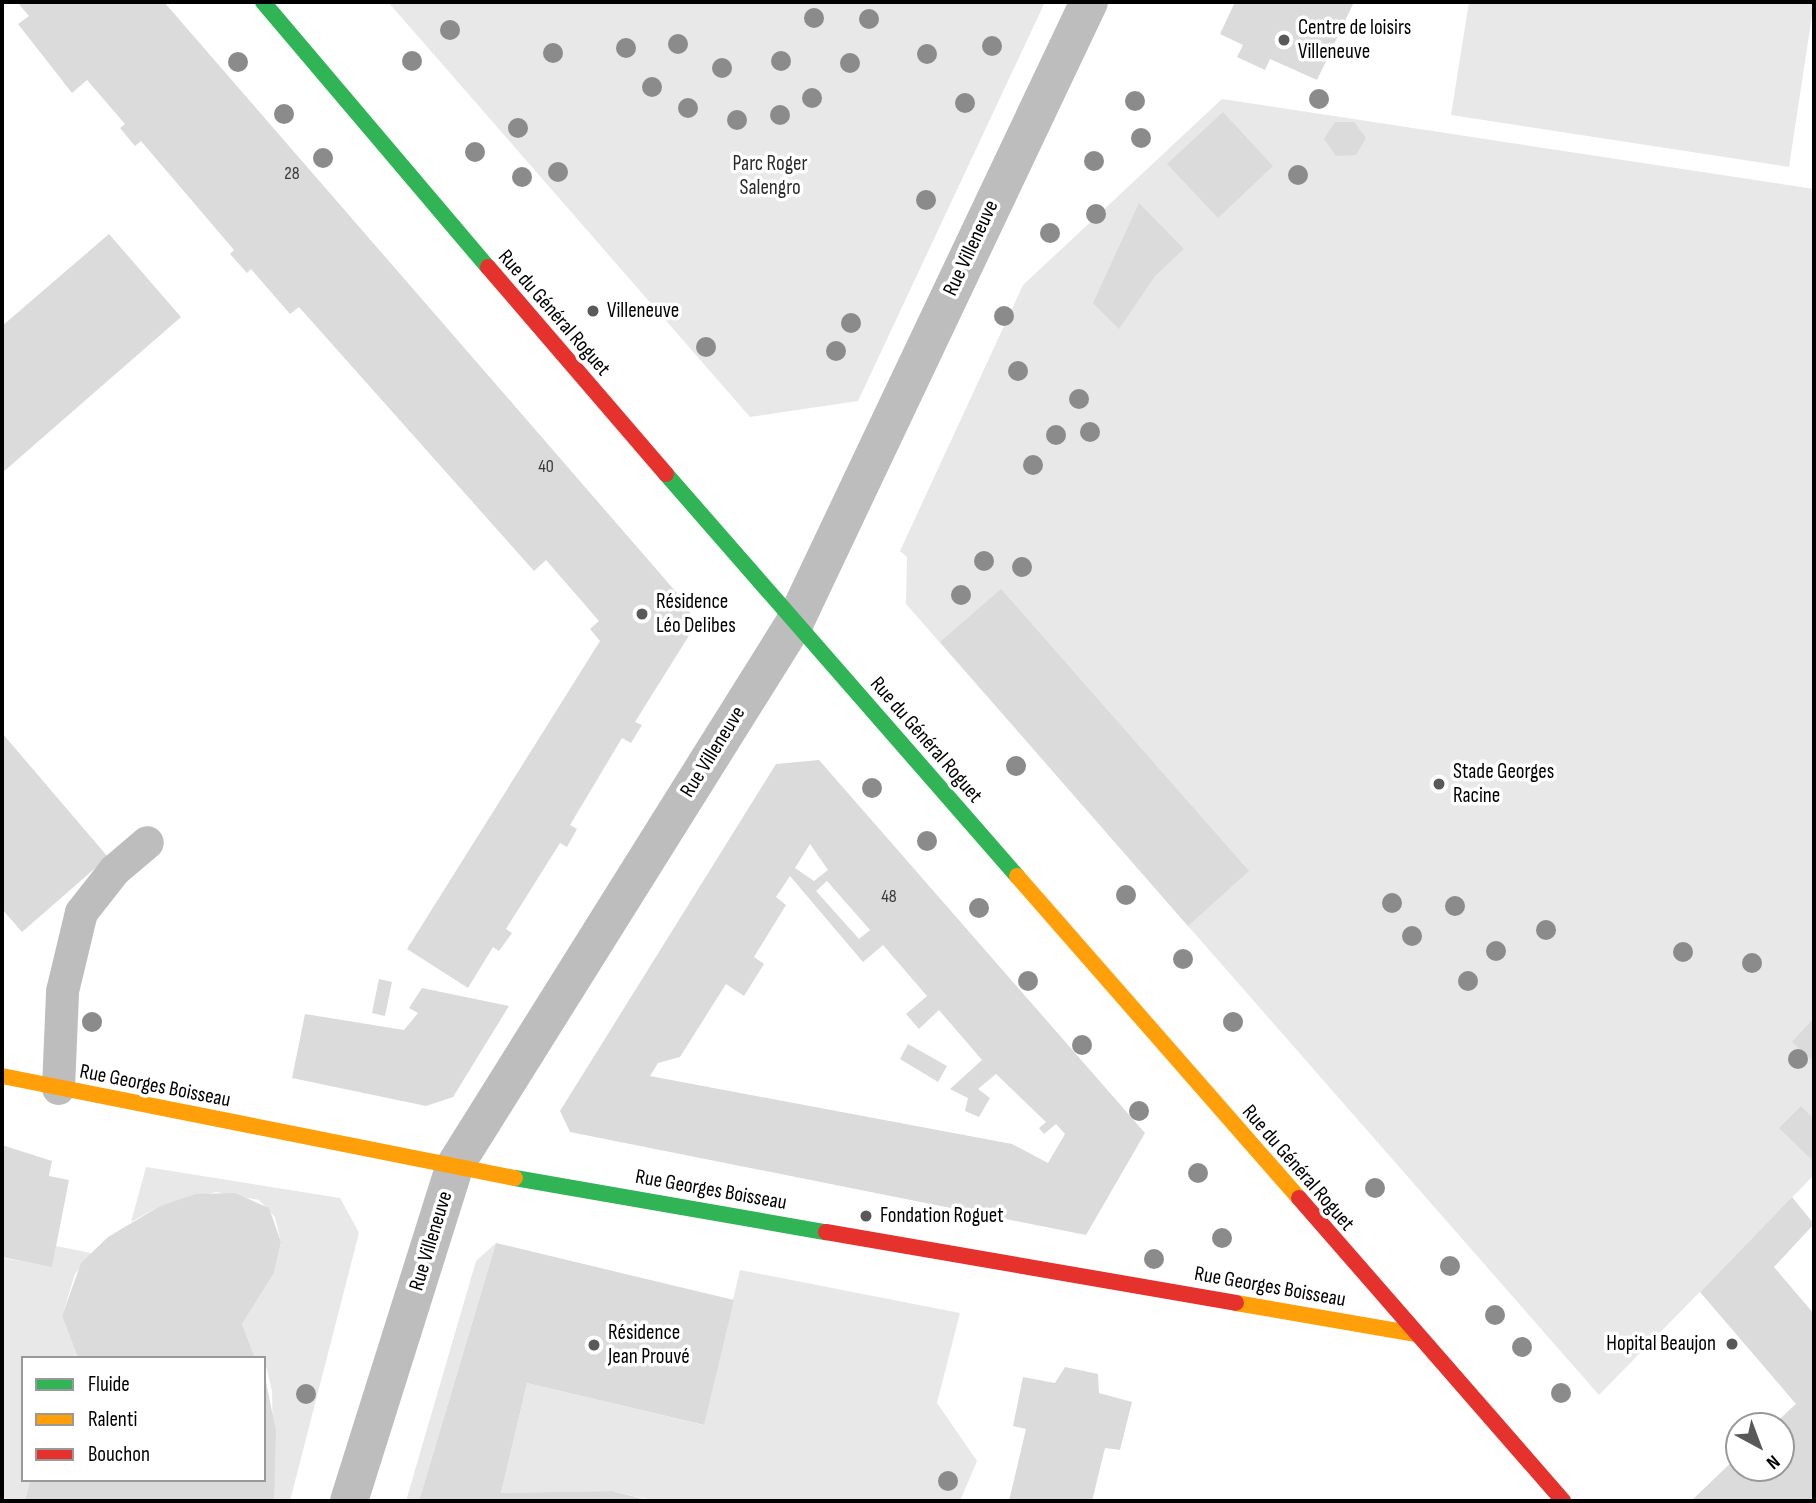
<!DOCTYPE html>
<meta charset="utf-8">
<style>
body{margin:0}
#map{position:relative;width:1816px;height:1503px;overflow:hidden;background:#fff;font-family:"Sofia Sans Condensed",sans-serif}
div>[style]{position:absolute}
.green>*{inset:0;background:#e8e8e8}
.building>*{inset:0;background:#dbdbdb}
.lane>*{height:33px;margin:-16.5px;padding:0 16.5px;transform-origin:16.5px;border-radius:16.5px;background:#bdbdbd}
.street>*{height:38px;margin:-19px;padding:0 19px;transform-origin:19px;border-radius:19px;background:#bdbdbd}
.fast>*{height:16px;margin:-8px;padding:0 8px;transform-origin:8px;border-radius:8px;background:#30b455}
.slow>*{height:16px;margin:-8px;padding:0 8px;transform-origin:8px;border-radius:8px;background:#ff9f0a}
.jam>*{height:16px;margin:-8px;padding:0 8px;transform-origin:8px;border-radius:8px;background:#e5322d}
.trees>*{width:20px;height:20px;margin:-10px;border-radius:50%;background:#8b8b8b}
.dots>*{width:19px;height:19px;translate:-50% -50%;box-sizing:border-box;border:4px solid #fff;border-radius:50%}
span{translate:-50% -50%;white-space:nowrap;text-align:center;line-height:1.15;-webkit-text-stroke:7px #fff;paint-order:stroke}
.number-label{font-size:18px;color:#373737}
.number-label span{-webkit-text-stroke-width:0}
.poi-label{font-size:21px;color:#000}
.left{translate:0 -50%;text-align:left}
.right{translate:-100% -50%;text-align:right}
.park-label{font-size:21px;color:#2c2c2c}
.street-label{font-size:21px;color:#000}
.frame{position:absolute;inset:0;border:4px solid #000;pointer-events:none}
.legend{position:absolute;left:21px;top:1356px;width:245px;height:126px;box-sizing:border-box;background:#fff;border:2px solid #999;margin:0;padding:9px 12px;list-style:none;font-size:21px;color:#000}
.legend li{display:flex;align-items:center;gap:14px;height:35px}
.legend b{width:35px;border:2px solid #999}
.north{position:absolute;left:1725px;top:1412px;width:70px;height:70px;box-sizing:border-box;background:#fff;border:2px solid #999;border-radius:50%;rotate:139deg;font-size:19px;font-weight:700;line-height:28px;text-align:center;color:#000}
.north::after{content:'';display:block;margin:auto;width:24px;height:32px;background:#595959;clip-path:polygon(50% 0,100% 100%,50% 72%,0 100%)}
</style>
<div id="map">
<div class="green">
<i style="clip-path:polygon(388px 2px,1045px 2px,858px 401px,750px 417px)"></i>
<i style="clip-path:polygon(1469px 2px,1814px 2px,1789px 167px,1451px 115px)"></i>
<i style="clip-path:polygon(1222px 99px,1814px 189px,1814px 1175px,1599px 1395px,906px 604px,907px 557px,900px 551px,1023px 285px)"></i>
<i style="clip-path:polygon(146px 1167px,340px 1198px,359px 1233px,290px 1501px,274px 1501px,272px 1391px,264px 1358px,255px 1358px,242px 1324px,274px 1273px,281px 1242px,275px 1217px,259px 1200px,216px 1192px,160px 1206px,131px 1222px)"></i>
<i style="clip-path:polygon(496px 1243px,419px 1501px,406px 1501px,476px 1261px)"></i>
<i style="clip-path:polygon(56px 1246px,91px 1253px,75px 1274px,62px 1316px,78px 1358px,23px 1358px,23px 1480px,30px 1480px,25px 1501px,2px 1501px,3px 1258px,52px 1266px)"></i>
<i style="clip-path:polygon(740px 1270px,960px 1313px,937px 1403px,977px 1461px,960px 1501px,656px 1501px,612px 1491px,501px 1493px,527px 1383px,703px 1425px)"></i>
</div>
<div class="building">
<i style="clip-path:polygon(17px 2px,164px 2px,690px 608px,690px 634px,635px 722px,642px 725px,631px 743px,622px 738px,570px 825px,577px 829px,567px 847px,560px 843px,506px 929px,512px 933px,499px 951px,493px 947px,468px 988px,407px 949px,600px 641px,590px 629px,599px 621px,546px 560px,534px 571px,299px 307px,290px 314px,251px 269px,247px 273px,230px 254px,234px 250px,141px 141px,135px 146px,120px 128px,125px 124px,87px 80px,72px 93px,18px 24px,29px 16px)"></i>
<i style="clip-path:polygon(1235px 2px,1354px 2px,1317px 80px,1270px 59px,1265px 70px,1237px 57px,1243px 45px,1220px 34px)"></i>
<i style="clip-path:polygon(1223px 112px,1273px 166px,1218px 218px,1167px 164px)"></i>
<i style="clip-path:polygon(1335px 122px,1354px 122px,1366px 138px,1356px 155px,1336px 156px,1324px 139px)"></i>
<i style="clip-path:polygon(1139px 203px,1184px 249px,1155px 276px,1119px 329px,1093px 303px)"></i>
<i style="clip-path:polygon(109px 234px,181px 317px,2px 473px,2px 326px)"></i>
<i style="clip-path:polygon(1001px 589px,1249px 871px,1188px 926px,940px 642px)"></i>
<i style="clip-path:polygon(2px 733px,108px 857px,22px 932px,2px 909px)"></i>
<i style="clip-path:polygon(evenodd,819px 760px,1145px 1133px,1086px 1235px,570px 1132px,560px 1111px,776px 764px,819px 760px,810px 844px,828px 870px,814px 881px,795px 868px,810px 844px,819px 760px,790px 876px,863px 962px,883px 945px,927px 996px,906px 1014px,919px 1029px,939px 1010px,982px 1060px,950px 1089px,968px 1098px,965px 1111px,979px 1117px,990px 1098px,978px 1089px,996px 1074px,1046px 1122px,1039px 1128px,1044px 1134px,1056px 1124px,1065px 1134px,1048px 1163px,1012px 1144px,650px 1076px,658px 1063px,680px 1057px,726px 984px,744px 996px,764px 964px,754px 957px,786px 905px,776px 897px,790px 876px,819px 760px,827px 881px,870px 930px,859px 939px,816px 891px,827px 881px)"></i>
<i style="clip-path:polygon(379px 979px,392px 982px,385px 1016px,372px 1013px)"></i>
<i style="clip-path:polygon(422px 988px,509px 1006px,453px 1097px,426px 1106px,292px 1078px,305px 1014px,404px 1030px,418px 1013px,409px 1008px)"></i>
<i style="clip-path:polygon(1814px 1018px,1814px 1062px,1792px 1042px)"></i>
<i style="clip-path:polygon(908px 1044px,947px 1066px,938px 1082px,900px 1059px)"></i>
<i style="clip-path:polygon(1801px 1106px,1814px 1119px,1814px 1162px,1779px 1128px)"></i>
<i style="clip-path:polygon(2px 1145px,52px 1161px,49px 1176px,69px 1180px,52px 1267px,2px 1257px)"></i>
<i style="clip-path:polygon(235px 1193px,269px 1208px,281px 1242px,274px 1273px,242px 1324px,255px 1358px,78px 1358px,62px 1316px,81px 1263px,108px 1237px,160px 1206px,196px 1194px)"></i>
<i style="clip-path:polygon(1792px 1197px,1814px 1224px,1774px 1267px,1814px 1314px,1814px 1501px,1691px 1501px,1739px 1455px,1739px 1468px,1781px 1468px,1781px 1426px,1772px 1426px,1796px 1404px,1700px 1292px)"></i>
<i style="clip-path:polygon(496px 1243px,734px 1300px,704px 1425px,527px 1383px,501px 1493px,612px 1491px,652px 1501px,419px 1501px)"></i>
<i style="clip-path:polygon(1065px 1367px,1098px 1374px,1099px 1393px,1132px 1402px,1120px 1450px,1105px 1448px,1092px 1501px,1009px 1501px,1026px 1429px,1013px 1426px,1023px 1377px,1055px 1383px)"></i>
<i style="clip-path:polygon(264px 1372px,276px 1431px,274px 1501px,25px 1501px,30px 1480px,264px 1480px)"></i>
</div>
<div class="lane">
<i style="left:58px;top:1088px;width:97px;rotate:-87.6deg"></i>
<i style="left:62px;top:991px;width:81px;rotate:-76.5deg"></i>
<i style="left:81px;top:912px;width:53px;rotate:-51.8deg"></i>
<i style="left:114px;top:870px;width:43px;rotate:-40.3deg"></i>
</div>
<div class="street">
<i style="left:349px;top:1501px;width:350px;rotate:-72.5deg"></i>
<i style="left:454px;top:1167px;width:643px;rotate:-57.97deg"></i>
<i style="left:795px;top:622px;width:686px;rotate:-64.63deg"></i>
</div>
<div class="fast">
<i style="left:263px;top:2px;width:348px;rotate:49.7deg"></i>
<i style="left:666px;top:474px;width:534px;rotate:48.87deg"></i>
<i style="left:515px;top:1178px;width:316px;rotate:9.9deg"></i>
</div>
<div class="slow">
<i style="left:1017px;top:876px;width:428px;rotate:48.8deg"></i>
<i style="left:2px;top:1076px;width:523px;rotate:11.25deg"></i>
<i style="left:1236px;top:1303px;width:183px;rotate:9.8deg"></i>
</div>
<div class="jam">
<i style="left:488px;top:267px;width:273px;rotate:49.3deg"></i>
<i style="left:1299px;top:1198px;width:402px;rotate:48.9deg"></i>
<i style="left:826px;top:1232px;width:416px;rotate:9.8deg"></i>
</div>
<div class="trees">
<i style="left:814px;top:18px"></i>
<i style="left:869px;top:19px"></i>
<i style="left:450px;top:30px"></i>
<i style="left:678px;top:44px"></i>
<i style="left:992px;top:46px"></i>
<i style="left:626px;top:48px"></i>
<i style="left:553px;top:53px"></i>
<i style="left:927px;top:54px"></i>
<i style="left:412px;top:61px"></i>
<i style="left:781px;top:61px"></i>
<i style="left:238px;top:62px"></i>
<i style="left:850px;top:63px"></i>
<i style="left:722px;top:68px"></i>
<i style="left:652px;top:87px"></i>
<i style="left:812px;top:98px"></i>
<i style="left:1319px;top:99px"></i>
<i style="left:1135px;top:101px"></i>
<i style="left:965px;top:103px"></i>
<i style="left:688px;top:108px"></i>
<i style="left:284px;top:114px"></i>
<i style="left:780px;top:115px"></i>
<i style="left:737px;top:120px"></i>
<i style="left:518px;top:128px"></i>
<i style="left:1141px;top:138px"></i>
<i style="left:475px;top:152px"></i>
<i style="left:323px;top:158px"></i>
<i style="left:1094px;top:161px"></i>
<i style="left:558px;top:172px"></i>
<i style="left:1298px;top:175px"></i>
<i style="left:522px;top:177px"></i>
<i style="left:926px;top:200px"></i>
<i style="left:1096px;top:214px"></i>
<i style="left:1050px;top:233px"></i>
<i style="left:1004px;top:316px"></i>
<i style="left:851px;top:323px"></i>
<i style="left:706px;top:347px"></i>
<i style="left:836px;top:351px"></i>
<i style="left:1018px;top:371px"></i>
<i style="left:1079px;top:399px"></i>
<i style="left:1090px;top:432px"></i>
<i style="left:1056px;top:435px"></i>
<i style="left:1033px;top:465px"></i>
<i style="left:984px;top:561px"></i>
<i style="left:1022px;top:567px"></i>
<i style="left:961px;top:595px"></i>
<i style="left:1016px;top:766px"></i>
<i style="left:872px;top:788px"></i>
<i style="left:927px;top:841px"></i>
<i style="left:1126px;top:895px"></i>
<i style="left:1392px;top:903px"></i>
<i style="left:1455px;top:906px"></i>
<i style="left:979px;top:908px"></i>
<i style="left:1546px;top:930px"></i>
<i style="left:1412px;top:936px"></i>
<i style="left:1496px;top:951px"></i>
<i style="left:1683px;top:952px"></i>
<i style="left:1183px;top:959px"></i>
<i style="left:1752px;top:963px"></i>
<i style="left:1028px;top:981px"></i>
<i style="left:1468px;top:981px"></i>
<i style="left:92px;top:1022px"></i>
<i style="left:1233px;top:1022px"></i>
<i style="left:1082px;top:1045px"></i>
<i style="left:1798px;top:1059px"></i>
<i style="left:1139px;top:1111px"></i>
<i style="left:1198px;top:1173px"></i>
<i style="left:1375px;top:1188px"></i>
<i style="left:1222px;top:1238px"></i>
<i style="left:1154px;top:1259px"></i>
<i style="left:1450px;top:1266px"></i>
<i style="left:1495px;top:1315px"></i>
<i style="left:1522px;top:1347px"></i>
<i style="left:1561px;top:1393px"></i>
<i style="left:306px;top:1394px"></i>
<i style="left:948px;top:1481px"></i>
</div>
<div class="dots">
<i style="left:1284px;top:40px;background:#595959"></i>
<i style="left:593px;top:311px;background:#595959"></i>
<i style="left:642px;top:614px;background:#595959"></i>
<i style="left:1439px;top:784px;background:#595959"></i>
<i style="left:866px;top:1216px;background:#595959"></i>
<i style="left:1732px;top:1344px;background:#595959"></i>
<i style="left:594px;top:1345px;background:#595959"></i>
</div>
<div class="number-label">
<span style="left:292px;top:174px">28</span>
<span style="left:546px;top:467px">40</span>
<span style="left:889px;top:897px">48</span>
</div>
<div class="poi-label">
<span class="left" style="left:1298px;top:40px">Centre de loisirs<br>Villeneuve</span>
<span class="left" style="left:607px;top:311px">Villeneuve</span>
<span class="left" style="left:656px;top:614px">Résidence<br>Léo Delibes</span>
<span class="left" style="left:1453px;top:784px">Stade Georges<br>Racine</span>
<span class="left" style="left:880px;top:1216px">Fondation Roguet</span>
<span class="left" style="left:608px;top:1345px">Résidence<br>Jean Prouvé</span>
<span class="right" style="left:1716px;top:1344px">Hopital Beaujon</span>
</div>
<div class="park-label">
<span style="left:770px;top:176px">Parc Roger<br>Salengro</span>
</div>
<div class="street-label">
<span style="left:971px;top:248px;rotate:-65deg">Rue Villeneuve</span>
<span style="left:554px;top:313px;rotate:49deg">Rue du Général Roguet</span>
<span style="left:926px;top:740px;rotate:49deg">Rue du Général Roguet</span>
<span style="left:713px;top:752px;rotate:-58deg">Rue Villeneuve</span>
<span style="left:155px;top:1086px;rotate:11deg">Rue Georges Boisseau</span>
<span style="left:1298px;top:1168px;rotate:49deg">Rue du Général Roguet</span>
<span style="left:711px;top:1190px;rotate:10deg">Rue Georges Boisseau</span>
<span style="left:431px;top:1241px;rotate:-73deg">Rue Villeneuve</span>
<span style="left:1270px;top:1287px;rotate:10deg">Rue Georges Boisseau</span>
</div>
<div class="frame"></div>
<ul class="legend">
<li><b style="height:9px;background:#30b455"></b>Fluide</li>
<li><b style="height:9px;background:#ff9f0a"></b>Ralenti</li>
<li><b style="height:9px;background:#e5322d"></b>Bouchon</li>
</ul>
<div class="north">N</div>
</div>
